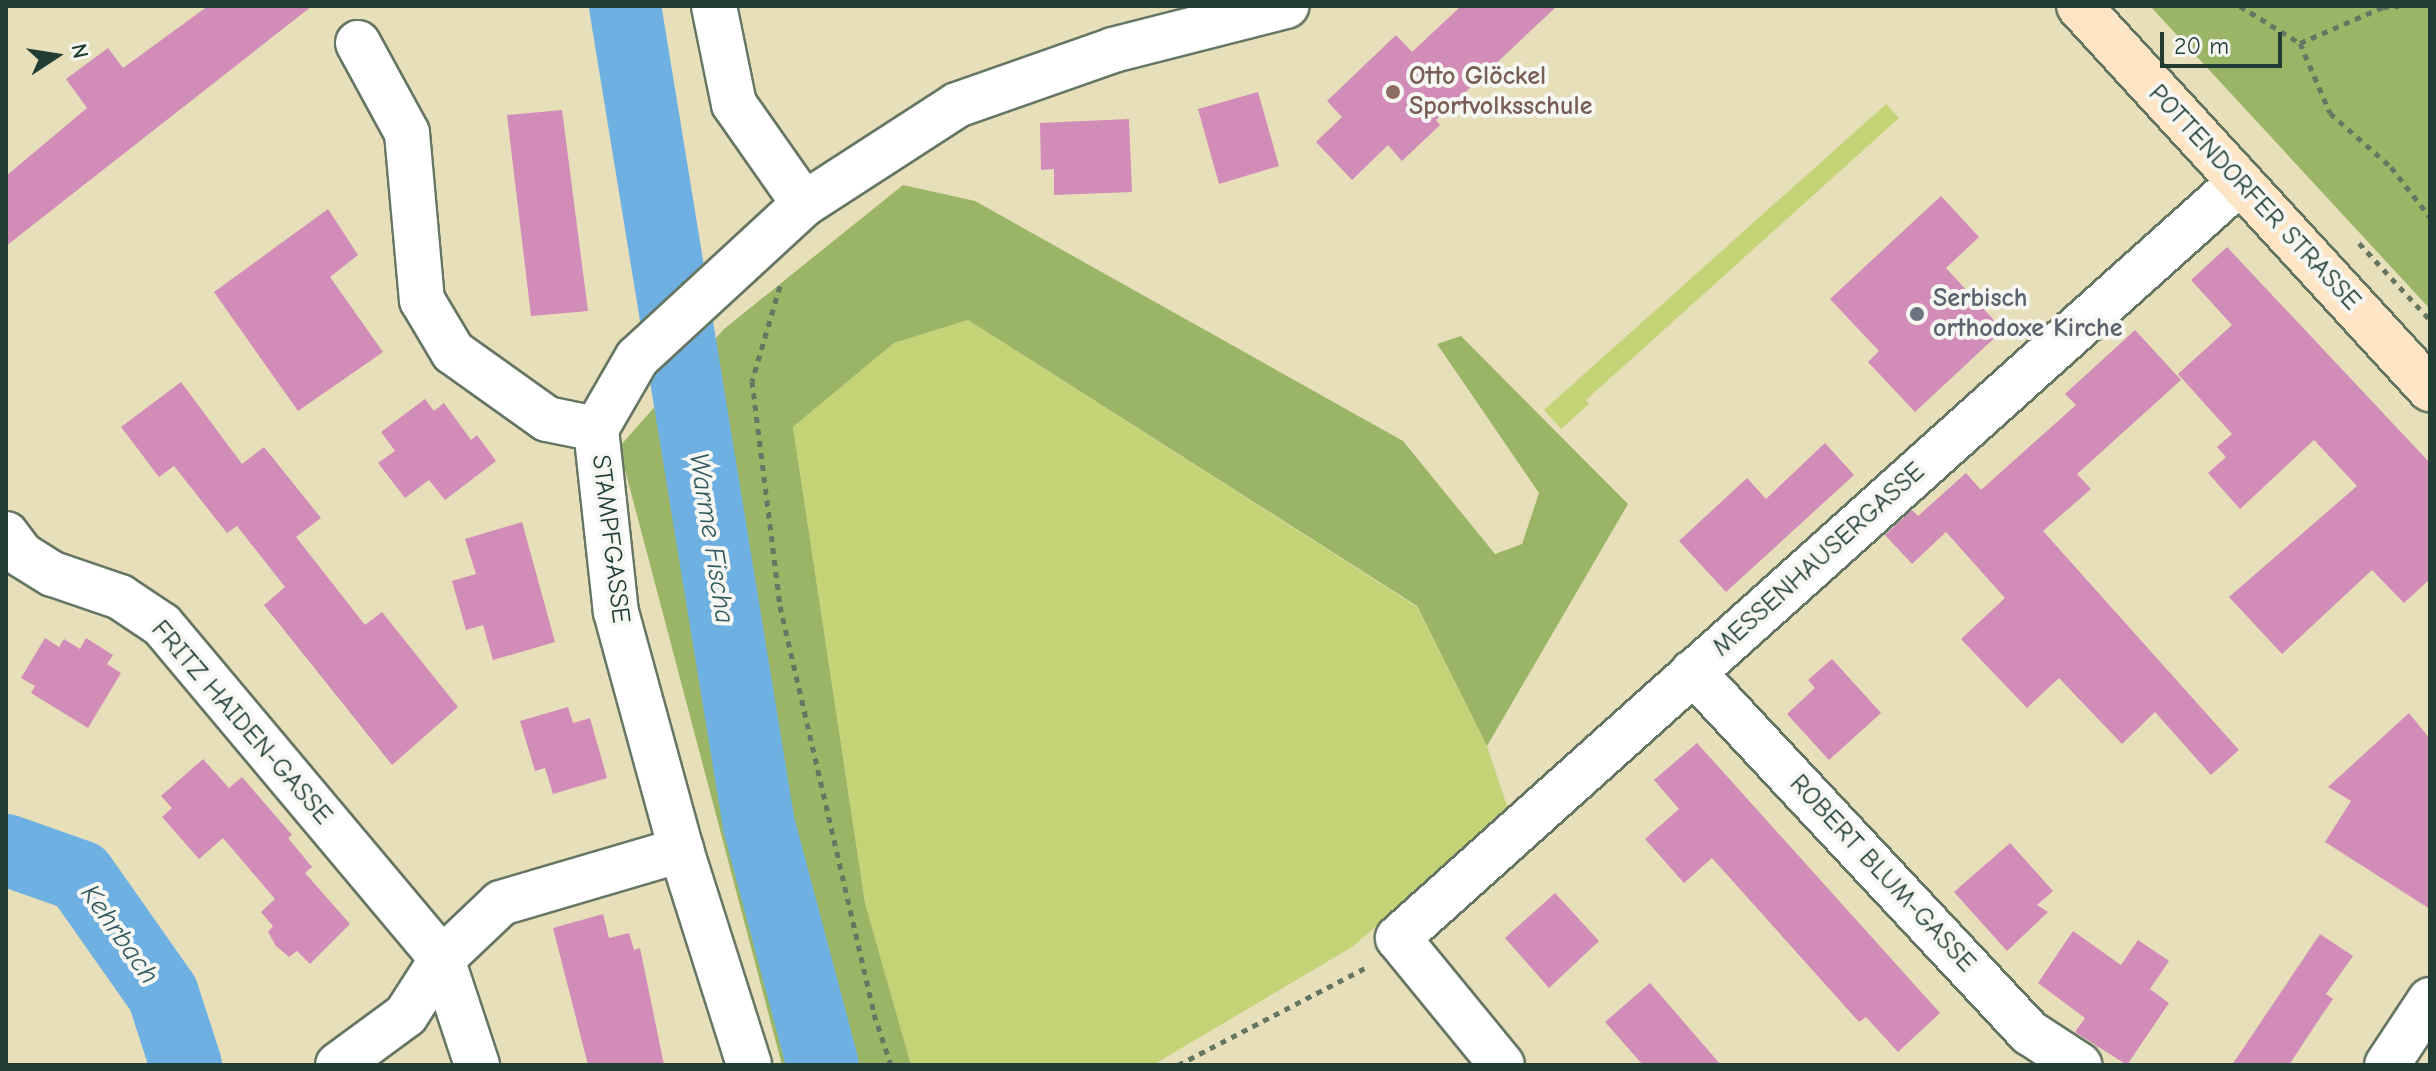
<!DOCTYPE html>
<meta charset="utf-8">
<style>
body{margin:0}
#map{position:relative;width:2436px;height:1071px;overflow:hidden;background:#e7dfba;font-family:"Comic Neue",sans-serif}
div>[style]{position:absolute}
.green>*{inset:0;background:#c4d376}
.forest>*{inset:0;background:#9bb567}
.river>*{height:72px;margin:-36px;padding:0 36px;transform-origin:36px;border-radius:36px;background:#6eb0e2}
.building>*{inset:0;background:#d18cb7}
.path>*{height:5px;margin-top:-2.5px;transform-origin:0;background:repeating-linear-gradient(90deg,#657663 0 6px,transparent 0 12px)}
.roads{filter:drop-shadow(2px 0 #657663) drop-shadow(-2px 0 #657663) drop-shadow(0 2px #657663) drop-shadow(0 -2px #657663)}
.street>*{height:44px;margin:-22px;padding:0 22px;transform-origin:22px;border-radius:22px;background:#fff}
.secondary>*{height:44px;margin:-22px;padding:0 22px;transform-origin:22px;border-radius:22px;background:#fde5c5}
.dots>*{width:22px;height:22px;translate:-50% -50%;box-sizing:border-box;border:4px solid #f6f6f2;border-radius:50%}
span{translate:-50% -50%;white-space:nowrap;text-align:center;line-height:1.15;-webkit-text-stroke:8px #f6f6f2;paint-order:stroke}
.education-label{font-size:26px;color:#785e54;font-weight:700}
.left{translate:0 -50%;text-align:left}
.street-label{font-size:26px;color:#1f3d34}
.worship-label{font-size:26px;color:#5b616d;font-weight:700}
.water-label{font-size:28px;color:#335a60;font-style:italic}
.frame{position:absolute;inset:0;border:8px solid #1f3d34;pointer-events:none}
.north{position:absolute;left:16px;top:16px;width:80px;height:80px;-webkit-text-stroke:6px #f6f6f2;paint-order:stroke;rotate:78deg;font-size:22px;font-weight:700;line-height:32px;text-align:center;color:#1f3d34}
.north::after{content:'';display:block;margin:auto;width:28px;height:36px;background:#1f3d34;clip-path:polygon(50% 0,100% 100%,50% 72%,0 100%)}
.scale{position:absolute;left:2160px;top:32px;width:122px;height:36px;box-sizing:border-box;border:4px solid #1f3d34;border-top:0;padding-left:10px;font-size:24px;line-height:28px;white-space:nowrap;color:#1f3d34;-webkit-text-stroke:6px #f6f6f2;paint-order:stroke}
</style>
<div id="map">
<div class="green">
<i style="clip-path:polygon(1886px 104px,1899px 118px,1586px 400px,1589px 404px,1561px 429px,1544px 410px)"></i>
<i style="clip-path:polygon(968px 320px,1417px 607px,1487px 746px,1509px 812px,1352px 947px,1153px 1065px,911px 1065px,865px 903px,793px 427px,894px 343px)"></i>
</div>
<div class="forest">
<i style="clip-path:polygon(2150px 6px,2430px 6px,2430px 309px)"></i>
<i style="clip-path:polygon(903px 185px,975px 201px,1403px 441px,1495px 554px,1522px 544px,1539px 493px,1437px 344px,1461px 336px,1628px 504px,1487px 746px,1417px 606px,968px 320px,894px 343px,793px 427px,865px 903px,911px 1065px,782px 1065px,619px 447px,724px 329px)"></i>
</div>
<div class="river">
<i style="left:625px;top:6px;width:830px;rotate:80.71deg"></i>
<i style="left:759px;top:825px;width:248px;rotate:75.1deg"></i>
<i style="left:6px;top:850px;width:78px;rotate:19.4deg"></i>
<i style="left:80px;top:876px;width:144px;rotate:54.9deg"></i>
<i style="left:163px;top:994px;width:75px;rotate:72.1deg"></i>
</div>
<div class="building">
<i style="clip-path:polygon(208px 6px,312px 6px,6px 246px,6px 176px,87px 108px,66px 79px,108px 48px,123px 68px)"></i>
<i style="clip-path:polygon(1461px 6px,1557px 6px,1436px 120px,1440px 125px,1402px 161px,1388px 145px,1352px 180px,1316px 142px,1342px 117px,1327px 101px,1396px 35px,1412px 52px)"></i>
<i style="clip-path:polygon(1258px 92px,1279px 166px,1219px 184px,1198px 109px)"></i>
<i style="clip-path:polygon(562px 110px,588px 311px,531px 316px,507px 115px)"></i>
<i style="clip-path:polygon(1129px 119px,1132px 192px,1054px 195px,1054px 169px,1041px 170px,1040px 123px)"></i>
<i style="clip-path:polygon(1941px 196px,1979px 237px,1946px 268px,2003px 330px,1915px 412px,1868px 362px,1879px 351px,1830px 299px)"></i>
<i style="clip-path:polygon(328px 209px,358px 255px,330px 277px,383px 352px,298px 411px,214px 292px)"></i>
<i style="clip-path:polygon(2227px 247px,2430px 463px,2430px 579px,2404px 603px,2372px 570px,2282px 654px,2229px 597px,2357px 486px,2314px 440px,2240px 509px,2208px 473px,2226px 457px,2217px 447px,2232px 434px,2178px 374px,2232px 325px,2191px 280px)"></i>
<i style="clip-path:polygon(2135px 330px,2181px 380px,2077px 474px,2091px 489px,2043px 531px,2239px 750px,2211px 775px,2155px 712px,2122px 744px,2059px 678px,2027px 708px,1961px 639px,2005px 598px,1946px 532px,1912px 564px,1885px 535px,1912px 510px,1918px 516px,1966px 473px,1981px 490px,2076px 405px,2065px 394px)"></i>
<i style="clip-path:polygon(181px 382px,242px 464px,264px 447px,321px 518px,296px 537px,365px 625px,382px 612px,458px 707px,392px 765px,264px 605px,285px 587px,237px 526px,227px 533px,174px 466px,159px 477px,121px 427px)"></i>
<i style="clip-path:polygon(425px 399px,434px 411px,444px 403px,471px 440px,477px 435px,496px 461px,445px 500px,429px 480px,405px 498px,378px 463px,395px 451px,381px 432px)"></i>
<i style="clip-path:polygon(1825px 443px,1854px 475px,1726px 592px,1679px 541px,1747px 478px,1766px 499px)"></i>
<i style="clip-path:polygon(522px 522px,555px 642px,493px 660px,483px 625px,466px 630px,452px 581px,476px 574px,465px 539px)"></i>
<i style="clip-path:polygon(45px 638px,59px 647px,64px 639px,80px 649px,86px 638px,113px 655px,107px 664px,121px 673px,88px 728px,31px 693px,35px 686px,21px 678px)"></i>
<i style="clip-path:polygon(1832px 659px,1881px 713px,1829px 760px,1787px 714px,1815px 688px,1808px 680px)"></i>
<i style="clip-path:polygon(568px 707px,573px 723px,590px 718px,607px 778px,553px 794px,545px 768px,535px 771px,520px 721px)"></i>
<i style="clip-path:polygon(2409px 713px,2430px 739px,2430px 909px,2325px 842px,2351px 801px,2328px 787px)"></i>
<i style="clip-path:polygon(1697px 743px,1940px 1013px,1898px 1052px,1866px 1017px,1859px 1022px,1712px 858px,1684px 883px,1645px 839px,1679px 809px,1654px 780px)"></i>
<i style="clip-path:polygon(203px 759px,229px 788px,242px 777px,292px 835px,288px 838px,312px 867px,305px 873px,350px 924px,310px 964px,297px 951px,289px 957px,276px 946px,268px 932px,273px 926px,261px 912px,275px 899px,223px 838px,199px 859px,162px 817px,172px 808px,161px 796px)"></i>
<i style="clip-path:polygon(2010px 843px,2053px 891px,2037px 905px,2048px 912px,2007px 951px,1954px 892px)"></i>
<i style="clip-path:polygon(1555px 893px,1599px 941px,1549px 988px,1505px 938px)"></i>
<i style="clip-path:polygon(603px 914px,609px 938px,629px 933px,634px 950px,640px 948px,664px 1065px,588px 1065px,553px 928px)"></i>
<i style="clip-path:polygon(2073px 931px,2121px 965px,2138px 940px,2169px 961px,2150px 989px,2169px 1003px,2127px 1065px,2075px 1032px,2085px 1018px,2038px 983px)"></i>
<i style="clip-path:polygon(2320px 934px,2353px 956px,2326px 994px,2333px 999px,2316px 1024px,2289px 1065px,2232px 1065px)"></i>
<i style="clip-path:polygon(1650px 983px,1721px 1065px,1643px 1065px,1605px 1022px)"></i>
</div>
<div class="path">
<i style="left:2240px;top:6px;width:70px;rotate:31.7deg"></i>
<i style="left:2300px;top:43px;width:76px;rotate:66.8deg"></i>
<i style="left:2330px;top:113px;width:81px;rotate:41.5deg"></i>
<i style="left:2391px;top:167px;width:63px;rotate:52deg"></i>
<i style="left:2300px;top:43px;width:90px;rotate:-23.4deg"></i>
<i style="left:2383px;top:7px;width:16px;rotate:-4deg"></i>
<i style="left:2359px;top:243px;width:105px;rotate:47.3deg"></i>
<i style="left:780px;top:286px;width:99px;rotate:106.4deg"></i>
<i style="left:752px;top:381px;width:227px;rotate:82.9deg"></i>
<i style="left:780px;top:606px;width:419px;rotate:77deg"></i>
<i style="left:874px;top:1014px;width:54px;rotate:71.6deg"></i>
<i style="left:1178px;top:1065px;width:215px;rotate:-27.4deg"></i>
</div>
<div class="roads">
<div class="street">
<i style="left:714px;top:6px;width:100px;rotate:78.5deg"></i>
<i style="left:734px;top:104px;width:122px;rotate:55deg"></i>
<i style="left:804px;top:204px;width:227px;rotate:137.3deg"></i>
<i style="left:637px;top:358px;width:82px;rotate:120deg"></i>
<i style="left:596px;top:429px;width:184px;rotate:83.8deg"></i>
<i style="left:616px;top:612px;width:247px;rotate:74.7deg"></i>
<i style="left:681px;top:850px;width:225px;rotate:72.4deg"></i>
<i style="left:358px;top:43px;width:102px;rotate:61.4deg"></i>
<i style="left:407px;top:133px;width:168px;rotate:84.9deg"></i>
<i style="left:422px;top:300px;width:61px;rotate:59.2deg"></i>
<i style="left:453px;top:352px;width:115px;rotate:35.5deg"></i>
<i style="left:547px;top:419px;width:50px;rotate:11.5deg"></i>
<i style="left:804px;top:204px;width:182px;rotate:-32.9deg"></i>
<i style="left:957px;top:105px;width:165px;rotate:-19.4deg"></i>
<i style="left:1113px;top:50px;width:179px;rotate:-14.3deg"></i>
<i style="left:6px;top:534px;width:26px;rotate:53deg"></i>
<i style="left:22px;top:555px;width:36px;rotate:32deg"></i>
<i style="left:53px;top:574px;width:71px;rotate:18.9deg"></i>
<i style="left:120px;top:597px;width:50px;rotate:33.7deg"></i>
<i style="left:162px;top:625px;width:436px;rotate:50deg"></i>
<i style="left:442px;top:959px;width:112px;rotate:71.7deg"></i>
<i style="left:1693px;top:672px;width:494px;rotate:47deg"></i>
<i style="left:2030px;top:1033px;width:59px;rotate:33.1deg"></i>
<i style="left:338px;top:1065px;width:84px;rotate:-36.3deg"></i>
<i style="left:406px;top:1015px;width:67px;rotate:-57.3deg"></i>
<i style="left:442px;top:959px;width:81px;rotate:-43.5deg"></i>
<i style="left:501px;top:903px;width:188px;rotate:-16.4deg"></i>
<i style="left:1502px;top:1065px;width:164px;rotate:-129.3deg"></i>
<i style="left:1398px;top:938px;width:1132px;rotate:-41.92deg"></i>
<i style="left:2387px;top:1065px;width:78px;rotate:-56.5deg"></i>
</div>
<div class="secondary">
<i style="left:2079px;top:6px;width:520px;rotate:47.5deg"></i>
</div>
</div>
<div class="dots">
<i style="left:1393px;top:92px;background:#8d6e63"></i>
<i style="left:1917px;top:314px;background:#6b7280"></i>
</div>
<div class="education-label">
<span class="left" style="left:1409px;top:92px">Otto Glöckel<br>Sportvolksschule</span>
</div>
<div class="street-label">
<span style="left:2254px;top:198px;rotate:47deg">POTTENDORFER STRASSE</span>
<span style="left:610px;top:539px;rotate:83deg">STAMPFGASSE</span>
<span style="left:1819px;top:560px;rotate:-42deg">MESSENHAUSERGASSE</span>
<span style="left:241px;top:723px;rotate:49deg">FRITZ HAIDEN-GASSE</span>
<span style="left:1882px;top:874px;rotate:47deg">ROBERT BLUM-GASSE</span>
</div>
<div class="worship-label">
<span class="left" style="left:1933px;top:314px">Serbisch<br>orthodoxe Kirche</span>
</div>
<div class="water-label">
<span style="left:712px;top:538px;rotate:81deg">Warme Fischa</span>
<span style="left:120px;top:934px;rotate:55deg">Kehrbach</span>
</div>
<div class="frame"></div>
<div class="north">N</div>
<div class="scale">20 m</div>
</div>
